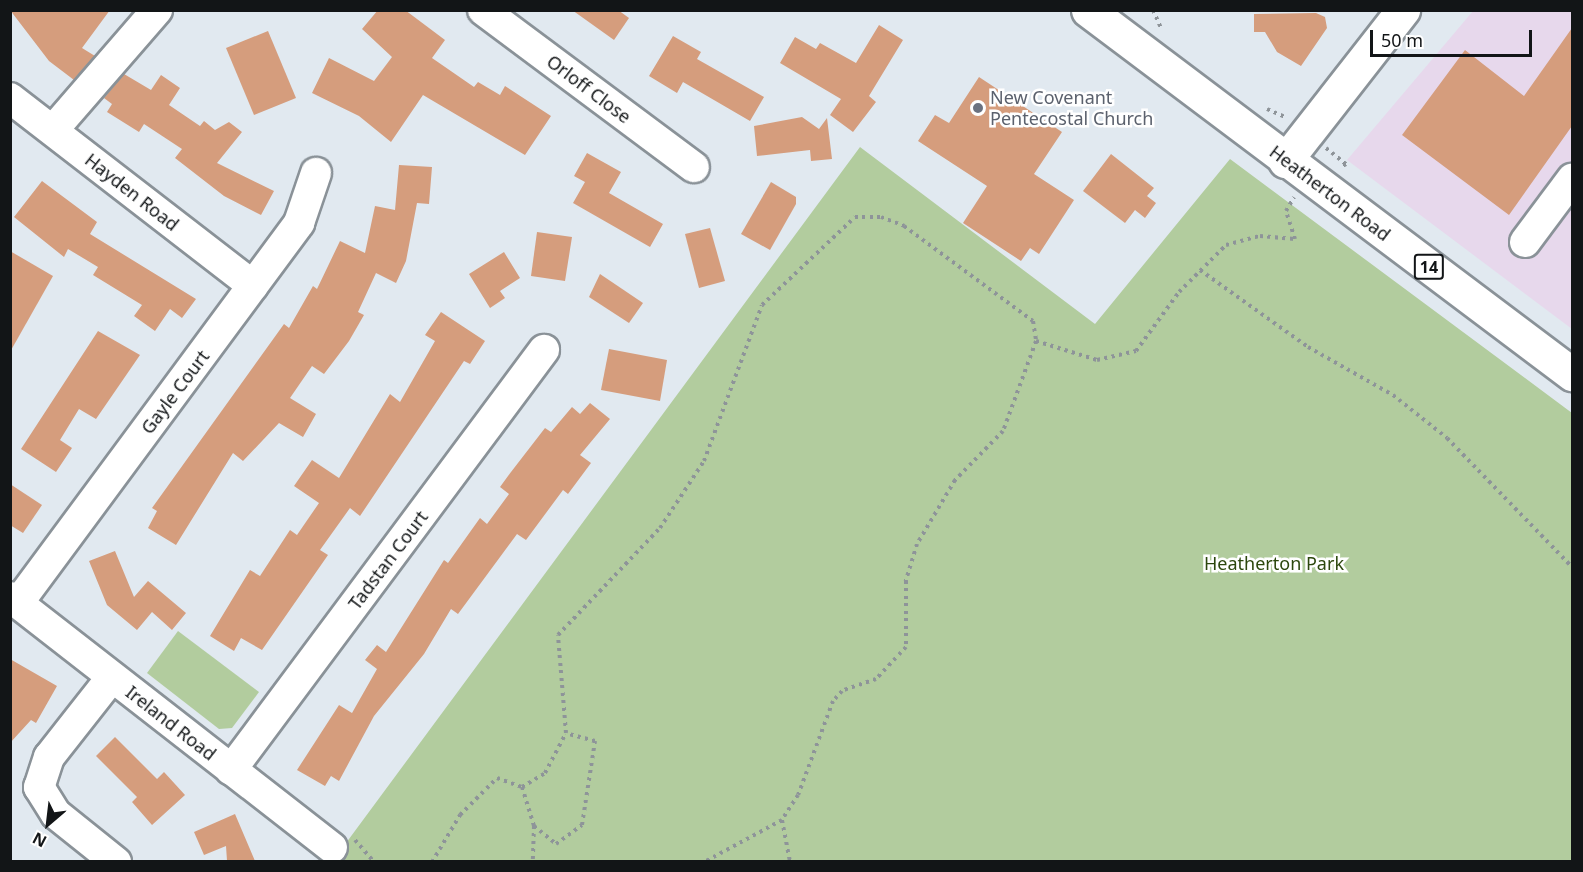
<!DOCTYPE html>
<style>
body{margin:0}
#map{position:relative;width:1583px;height:872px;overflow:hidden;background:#e1e9f0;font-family:"Noto Sans",sans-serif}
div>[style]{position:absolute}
.commercial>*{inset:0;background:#e7d8ec}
.green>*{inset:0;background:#b2cc9e}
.building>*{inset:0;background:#d59d7d}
.path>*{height:4px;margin-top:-2px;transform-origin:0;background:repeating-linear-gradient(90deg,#8e9499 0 3px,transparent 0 7.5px)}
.roads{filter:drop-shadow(2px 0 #8a9298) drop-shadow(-2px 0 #8a9298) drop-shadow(0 2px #8a9298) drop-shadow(0 -2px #8a9298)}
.minor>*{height:30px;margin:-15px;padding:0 15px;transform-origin:15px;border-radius:15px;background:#fff}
.major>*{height:33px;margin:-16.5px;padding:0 16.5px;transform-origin:16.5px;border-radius:16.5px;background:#fff}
.dots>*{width:16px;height:16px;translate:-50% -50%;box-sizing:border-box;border:3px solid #fff;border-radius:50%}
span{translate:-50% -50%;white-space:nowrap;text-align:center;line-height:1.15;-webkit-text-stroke:5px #fff;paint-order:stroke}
.shield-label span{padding:2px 4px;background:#fff;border:2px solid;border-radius:4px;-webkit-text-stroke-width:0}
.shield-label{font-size:16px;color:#121517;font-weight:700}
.street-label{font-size:18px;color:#121517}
.worship-label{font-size:18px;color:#5b616d}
.left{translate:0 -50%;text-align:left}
.park-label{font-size:18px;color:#2c470d}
.frame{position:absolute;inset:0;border:12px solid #121517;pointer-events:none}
.north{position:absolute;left:18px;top:794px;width:60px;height:60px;-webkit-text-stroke:4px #fff;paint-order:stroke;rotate:208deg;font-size:16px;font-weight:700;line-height:24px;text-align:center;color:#121517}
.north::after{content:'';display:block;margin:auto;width:21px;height:27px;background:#121517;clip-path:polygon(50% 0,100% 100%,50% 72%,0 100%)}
.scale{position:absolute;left:1370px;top:30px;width:162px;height:27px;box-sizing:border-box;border:3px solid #121517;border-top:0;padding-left:8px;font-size:18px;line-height:21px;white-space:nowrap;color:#121517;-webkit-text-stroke:4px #fff;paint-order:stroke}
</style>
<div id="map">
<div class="commercial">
<i style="clip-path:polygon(1473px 11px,1572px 11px,1572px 329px,1347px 160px)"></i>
</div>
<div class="green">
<i style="clip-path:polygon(860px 147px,1095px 324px,1230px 159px,1572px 413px,1572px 861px,332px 862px)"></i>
<i style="clip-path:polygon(178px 631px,259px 692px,232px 728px,219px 729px,147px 673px)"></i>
</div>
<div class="building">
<i style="clip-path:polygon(10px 10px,110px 10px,82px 48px,95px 56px,74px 80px,49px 61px)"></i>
<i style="clip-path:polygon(378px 10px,405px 10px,445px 40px,432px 58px,474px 87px,478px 82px,500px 95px,505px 86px,551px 116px,525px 155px,423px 95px,391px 142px,359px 116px,312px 93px,329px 58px,374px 81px,392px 57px,362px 29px)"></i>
<i style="clip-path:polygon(572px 10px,618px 10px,629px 18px,614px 40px)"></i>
<i style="clip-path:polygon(1316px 13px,1325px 17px,1327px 28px,1301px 66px,1277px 52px,1265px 32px,1254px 32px,1254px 14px)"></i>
<i style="clip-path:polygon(879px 25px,903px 40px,869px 96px,876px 102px,853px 132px,830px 115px,841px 99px,780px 63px,795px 37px,816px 49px,820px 43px,856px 63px)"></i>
<i style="clip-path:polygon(1572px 28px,1572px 126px,1509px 215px,1402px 135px,1465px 50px,1524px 96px)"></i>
<i style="clip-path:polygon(268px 31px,296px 98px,254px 115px,226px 48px)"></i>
<i style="clip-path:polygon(673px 36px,701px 52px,697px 59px,764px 97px,750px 121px,683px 82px,677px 93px,649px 76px)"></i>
<i style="clip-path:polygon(124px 74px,151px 90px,161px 75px,180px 88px,169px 105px,200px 126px,204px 121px,215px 130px,229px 122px,242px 132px,217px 163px,274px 191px,261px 215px,224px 196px,175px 158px,182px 149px,144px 124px,139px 132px,107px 112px,112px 104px,104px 98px)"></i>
<i style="clip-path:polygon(979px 77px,1062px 132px,1034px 174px,1074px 200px,1039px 254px,1030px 248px,1021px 261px,963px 223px,987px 186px,918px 141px,935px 115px,949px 123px)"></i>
<i style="clip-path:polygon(802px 117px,819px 129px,827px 118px,832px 159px,811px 161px,810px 150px,757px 156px,754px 126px)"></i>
<i style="clip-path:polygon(587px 153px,621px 172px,609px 193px,663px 224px,650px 247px,573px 203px,585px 182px,574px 176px)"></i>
<i style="clip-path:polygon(1111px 154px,1154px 188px,1147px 196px,1156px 203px,1145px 218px,1135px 210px,1125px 223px,1083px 191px)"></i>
<i style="clip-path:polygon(399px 165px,432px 167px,429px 204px,417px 203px,406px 261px,396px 283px,376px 273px,358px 312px,364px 315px,349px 341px,324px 374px,312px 366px,290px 398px,316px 414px,303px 437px,279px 423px,243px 461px,233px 453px,176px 545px,148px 528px,157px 511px,152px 508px,284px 324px,289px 328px,313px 286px,317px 289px,340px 241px,365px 253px,375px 206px,395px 210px)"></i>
<i style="clip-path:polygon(42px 181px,97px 222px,90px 234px,196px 299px,182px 318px,170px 309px,155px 331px,134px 316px,142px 305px,93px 275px,98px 267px,68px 249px,64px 257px,14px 217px)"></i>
<i style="clip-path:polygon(771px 182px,796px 197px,796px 204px,770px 250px,741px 234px)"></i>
<i style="clip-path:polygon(710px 228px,725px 281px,699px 288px,685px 234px)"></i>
<i style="clip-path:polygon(537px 232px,572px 237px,565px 281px,531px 276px)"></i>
<i style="clip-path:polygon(10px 251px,53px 276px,10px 352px)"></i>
<i style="clip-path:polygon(504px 252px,520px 278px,500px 291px,505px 298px,490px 308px,469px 274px)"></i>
<i style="clip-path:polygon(600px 274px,643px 303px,629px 323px,589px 297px)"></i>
<i style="clip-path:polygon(441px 312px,485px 341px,470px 364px,464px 361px,360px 516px,350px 508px,320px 550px,328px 555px,262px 650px,241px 638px,234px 651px,210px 636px,250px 570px,260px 576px,290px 530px,297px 535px,319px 503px,294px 486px,312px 460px,339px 478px,390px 394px,400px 402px,435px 341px,425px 335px)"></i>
<i style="clip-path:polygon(98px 331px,140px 355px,96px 419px,79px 409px,60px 440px,72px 448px,56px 472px,21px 449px)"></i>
<i style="clip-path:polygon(609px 349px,667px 360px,660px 401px,601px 390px)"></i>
<i style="clip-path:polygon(590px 403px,610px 419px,580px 455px,591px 463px,568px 494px,563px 490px,526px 540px,517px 534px,458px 614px,451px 609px,424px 654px,374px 716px,339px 781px,331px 776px,325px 786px,297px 770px,339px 705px,352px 713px,377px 669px,365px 660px,377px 645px,386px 652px,444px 560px,448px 563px,480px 518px,487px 524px,509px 494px,500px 487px,511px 472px,545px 428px,551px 432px,572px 407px,580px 414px)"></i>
<i style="clip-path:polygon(10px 484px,42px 505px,23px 533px,10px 525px)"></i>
<i style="clip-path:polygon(115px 551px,134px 597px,148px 581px,186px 613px,172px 630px,152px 612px,137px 630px,107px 605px,89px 561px)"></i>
<i style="clip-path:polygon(10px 659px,57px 686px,36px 723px,31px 720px,10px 743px)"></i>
<i style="clip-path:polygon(115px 737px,157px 779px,164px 772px,185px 795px,152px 825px,132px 802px,137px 797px,96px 756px)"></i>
<i style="clip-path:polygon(235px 814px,255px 861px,227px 861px,226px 846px,204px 855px,194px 832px)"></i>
</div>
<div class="path">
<i style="left:1153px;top:10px;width:20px;rotate:66deg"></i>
<i style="left:1267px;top:109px;width:22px;rotate:24deg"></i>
<i style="left:1326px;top:148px;width:26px;rotate:39deg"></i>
<i style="left:1346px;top:164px;width:6px;rotate:149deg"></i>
<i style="left:1200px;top:270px;width:133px;rotate:35.5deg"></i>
<i style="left:1308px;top:347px;width:98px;rotate:29.5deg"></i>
<i style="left:1393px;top:395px;width:69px;rotate:38.5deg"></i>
<i style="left:1447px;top:438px;width:180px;rotate:45.9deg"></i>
<i style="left:1036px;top:341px;width:64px;rotate:17.3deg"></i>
<i style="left:1097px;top:360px;width:40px;rotate:-13deg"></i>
<i style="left:1136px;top:351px;width:73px;rotate:-53.9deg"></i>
<i style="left:1179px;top:292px;width:66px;rotate:-45deg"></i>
<i style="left:1226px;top:245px;width:35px;rotate:-15deg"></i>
<i style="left:1260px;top:236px;width:35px;rotate:5deg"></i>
<i style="left:1295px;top:239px;width:29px;rotate:-108deg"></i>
<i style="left:1286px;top:211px;width:16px;rotate:-60deg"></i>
<i style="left:522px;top:787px;width:41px;rotate:72.9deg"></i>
<i style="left:534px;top:826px;width:36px;rotate:92deg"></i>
<i style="left:782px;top:820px;width:43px;rotate:79.2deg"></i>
<i style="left:534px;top:826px;width:28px;rotate:39deg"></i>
<i style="left:556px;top:844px;width:32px;rotate:-36deg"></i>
<i style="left:582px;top:825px;width:85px;rotate:-81.2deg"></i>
<i style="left:595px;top:741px;width:30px;rotate:-165deg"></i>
<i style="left:355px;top:840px;width:29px;rotate:49deg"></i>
<i style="left:432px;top:862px;width:55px;rotate:-59.2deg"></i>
<i style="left:460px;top:815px;width:52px;rotate:-45deg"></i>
<i style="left:497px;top:778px;width:27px;rotate:20deg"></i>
<i style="left:522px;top:787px;width:27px;rotate:-31deg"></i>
<i style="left:545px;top:773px;width:45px;rotate:-62.3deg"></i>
<i style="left:566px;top:733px;width:98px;rotate:-94.7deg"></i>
<i style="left:558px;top:635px;width:148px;rotate:-46.4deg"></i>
<i style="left:660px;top:528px;width:80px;rotate:-56.7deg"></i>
<i style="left:704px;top:461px;width:166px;rotate:-69.6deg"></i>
<i style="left:762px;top:305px;width:128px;rotate:-43.4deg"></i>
<i style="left:855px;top:217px;width:26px"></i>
<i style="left:881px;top:217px;width:25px;rotate:21deg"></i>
<i style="left:904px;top:226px;width:160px;rotate:36.4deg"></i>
<i style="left:1033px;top:321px;width:20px;rotate:81deg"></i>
<i style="left:1036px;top:341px;width:96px;rotate:110.1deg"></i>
<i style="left:1003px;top:431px;width:69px;rotate:134.4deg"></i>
<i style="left:955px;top:480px;width:74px;rotate:120.7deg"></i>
<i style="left:917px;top:544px;width:39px;rotate:107deg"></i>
<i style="left:906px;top:581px;width:66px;rotate:90deg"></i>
<i style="left:906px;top:647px;width:44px;rotate:133.2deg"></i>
<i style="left:876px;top:679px;width:36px;rotate:161deg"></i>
<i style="left:842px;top:691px;width:13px;rotate:132deg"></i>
<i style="left:833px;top:701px;width:100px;rotate:110.4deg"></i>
<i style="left:798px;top:795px;width:30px;rotate:123deg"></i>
<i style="left:782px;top:820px;width:89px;rotate:151.7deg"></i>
</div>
<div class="roads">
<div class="minor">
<i style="left:483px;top:10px;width:263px;rotate:36.7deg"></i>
<i style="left:10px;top:98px;width:307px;rotate:37.7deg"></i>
<i style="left:53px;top:130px;width:159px;rotate:-49.1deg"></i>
<i style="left:1525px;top:242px;width:79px;rotate:-53.3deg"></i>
<i style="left:10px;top:597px;width:408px;rotate:37.9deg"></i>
<i style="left:18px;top:603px;width:473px;rotate:-53.5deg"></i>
<i style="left:299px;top:223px;width:53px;rotate:-71.2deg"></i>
<i style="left:112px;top:677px;width:102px;rotate:128.2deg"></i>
<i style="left:49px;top:757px;width:32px;rotate:108deg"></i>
<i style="left:39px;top:787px;width:32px;rotate:58deg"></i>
<i style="left:56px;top:814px;width:77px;rotate:38.7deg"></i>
<i style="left:231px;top:770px;width:524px;rotate:-53.31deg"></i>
</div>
<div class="major">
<i style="left:1088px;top:10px;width:606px;rotate:36.95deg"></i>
<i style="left:1285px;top:161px;width:192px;rotate:-52deg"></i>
</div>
</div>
<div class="dots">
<i style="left:978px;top:108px;background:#6b7280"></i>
</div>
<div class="shield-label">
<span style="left:1429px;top:267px">14</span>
</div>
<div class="street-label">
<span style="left:589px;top:89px;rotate:37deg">Orloff Close</span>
<span style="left:132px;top:192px;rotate:38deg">Hayden Road</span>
<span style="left:1330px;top:193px;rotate:37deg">Heatherton Road</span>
<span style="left:175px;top:392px;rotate:-53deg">Gayle Court</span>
<span style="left:388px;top:560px;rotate:-53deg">Tadstan Court</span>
<span style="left:171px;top:723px;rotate:38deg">Ireland Road</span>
</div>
<div class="worship-label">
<span class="left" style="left:990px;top:108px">New Covenant<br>Pentecostal Church</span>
</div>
<div class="park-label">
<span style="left:1274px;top:563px">Heatherton Park</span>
</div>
<div class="frame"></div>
<div class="north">N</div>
<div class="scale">50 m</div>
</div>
